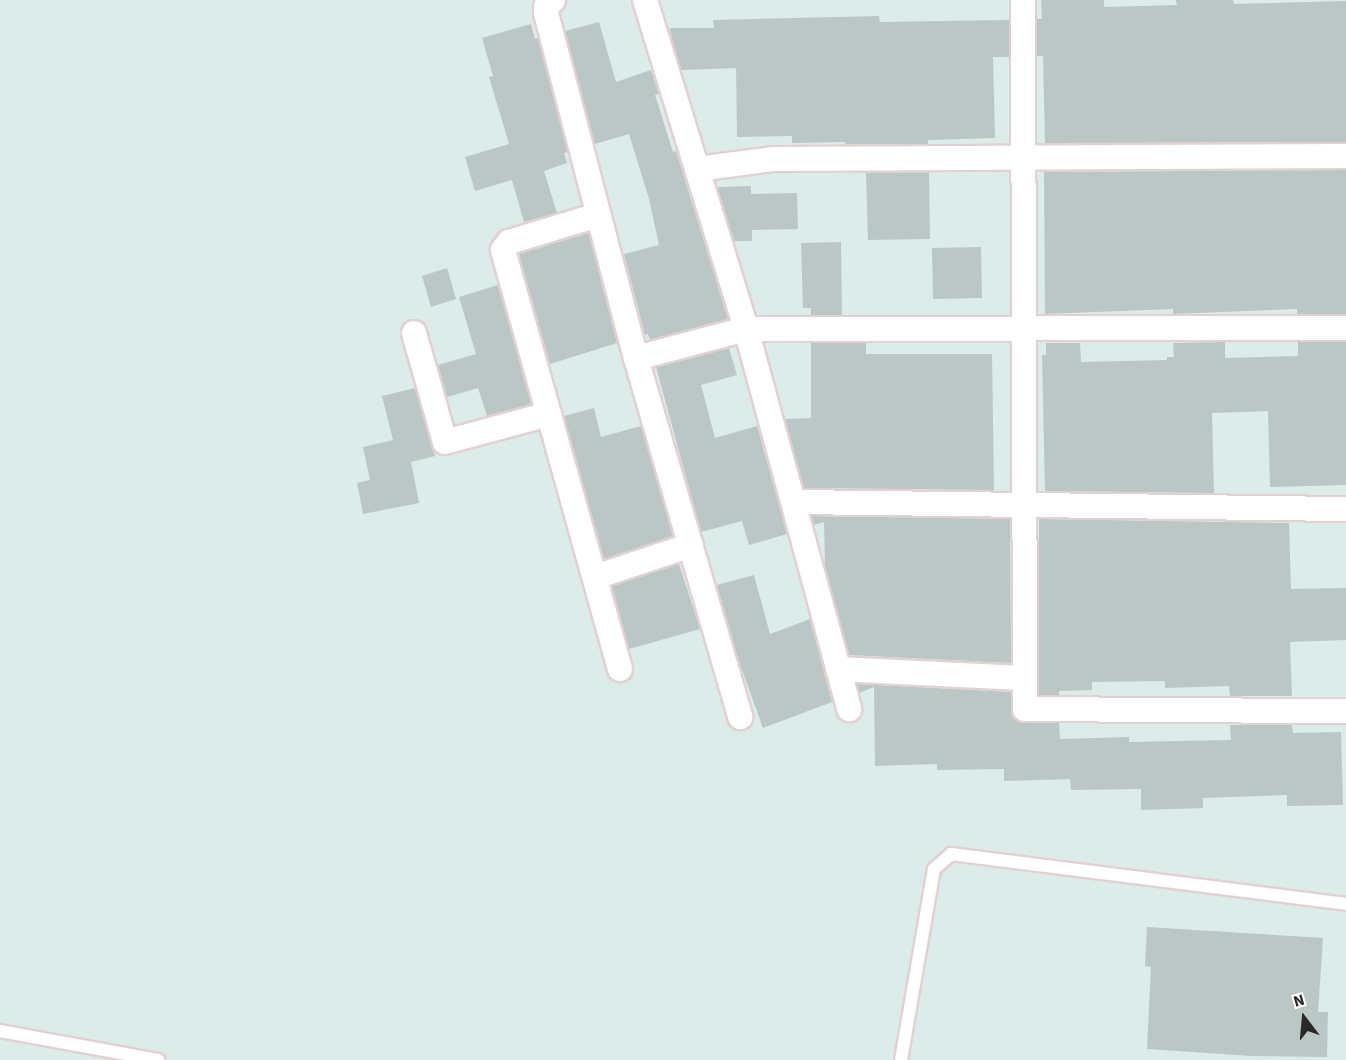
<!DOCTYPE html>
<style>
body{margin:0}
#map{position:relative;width:1346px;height:1060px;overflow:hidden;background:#dbece9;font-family:"Source Sans 3",sans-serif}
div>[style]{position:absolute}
.building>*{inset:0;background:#bac7c5}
.roads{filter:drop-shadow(2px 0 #e2d1d0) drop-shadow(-2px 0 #e2d1d0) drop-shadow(0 2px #e2d1d0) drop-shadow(0 -2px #e2d1d0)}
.lane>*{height:12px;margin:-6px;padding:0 6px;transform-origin:6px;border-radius:6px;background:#fff}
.street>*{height:24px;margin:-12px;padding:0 12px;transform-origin:12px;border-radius:12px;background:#fff}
span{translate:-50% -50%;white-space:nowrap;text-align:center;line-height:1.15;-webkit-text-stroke:6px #fff;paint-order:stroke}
.north{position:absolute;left:1274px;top:988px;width:60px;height:60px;-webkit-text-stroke:4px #fff;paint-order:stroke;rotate:344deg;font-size:16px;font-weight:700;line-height:24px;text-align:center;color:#292929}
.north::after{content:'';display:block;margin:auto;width:21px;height:27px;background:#292929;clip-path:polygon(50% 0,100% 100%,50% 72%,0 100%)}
</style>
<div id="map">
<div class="building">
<i style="clip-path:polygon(1041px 0,1104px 0,1104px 7px,1177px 5px,1176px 0,1233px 0,1234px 4px,1346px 1px,1346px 142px,1045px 143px,1043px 56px,1037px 56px,1037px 19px,1042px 19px)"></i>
<i style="clip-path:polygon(879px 16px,880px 22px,1009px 20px,1009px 57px,993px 57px,995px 138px,928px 140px,928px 144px,845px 144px,845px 142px,792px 143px,792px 136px,737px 137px,736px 68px,681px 70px,671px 35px,670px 28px,714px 28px,713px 20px)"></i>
<i style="clip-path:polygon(599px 22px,616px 82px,651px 70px,659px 94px,655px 95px,673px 152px,676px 151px,728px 319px,650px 340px,648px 334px,645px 335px,624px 254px,659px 245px,649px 199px,629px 134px,595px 144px,565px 31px)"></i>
<i style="clip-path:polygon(531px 24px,535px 39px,538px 38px,568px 152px,564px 153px,567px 163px,544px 171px,557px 213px,524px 222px,512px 180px,475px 191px,465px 157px,509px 144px,489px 77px,493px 76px,482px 38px)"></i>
<i style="clip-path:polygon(1346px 170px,1346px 314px,1297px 314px,1297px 309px,1173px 314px,1173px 309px,1045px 314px,1044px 172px)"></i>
<i style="clip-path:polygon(929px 172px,930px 239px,868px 240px,866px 173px)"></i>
<i style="clip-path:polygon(751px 186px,751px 194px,797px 193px,798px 229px,752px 230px,752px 241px,734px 241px,717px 187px)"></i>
<i style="clip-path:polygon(589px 233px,617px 343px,550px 364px,519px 254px)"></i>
<i style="clip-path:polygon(841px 242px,842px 315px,811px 315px,811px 308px,803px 308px,801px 243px)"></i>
<i style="clip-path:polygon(981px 247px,982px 298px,933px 299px,932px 248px)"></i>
<i style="clip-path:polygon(447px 268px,456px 299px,431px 307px,422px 276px)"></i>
<i style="clip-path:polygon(498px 285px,531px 404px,487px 416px,478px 388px,447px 397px,438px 365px,476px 354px,459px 297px)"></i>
<i style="clip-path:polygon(1225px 342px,1225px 358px,1298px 356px,1298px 342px,1346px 342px,1346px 485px,1270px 487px,1268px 411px,1212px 413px,1214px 493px,1045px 491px,1042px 355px,1046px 355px,1046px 343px,1080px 343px,1081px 362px,1167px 360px,1167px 357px,1174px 357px,1173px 343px)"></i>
<i style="clip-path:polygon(811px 343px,866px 343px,866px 354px,992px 354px,994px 490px,804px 488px,785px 419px,811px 418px)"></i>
<i style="clip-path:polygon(729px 348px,737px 375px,701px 385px,715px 438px,757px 426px,787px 534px,749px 545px,742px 521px,701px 532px,656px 367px)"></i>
<i style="clip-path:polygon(415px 388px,435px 456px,411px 462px,419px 503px,363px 514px,357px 483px,370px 480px,363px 447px,393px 440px,382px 396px)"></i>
<i style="clip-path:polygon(594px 408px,601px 437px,641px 426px,673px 536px,604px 559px,564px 416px)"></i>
<i style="clip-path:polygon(812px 516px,1010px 519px,1011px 663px,849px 655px,825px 566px,824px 522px,814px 525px)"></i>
<i style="clip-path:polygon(1039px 519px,1289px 523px,1291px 589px,1346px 588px,1346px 640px,1290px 642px,1292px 696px,1230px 696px,1229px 686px,1165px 688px,1165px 681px,1092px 682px,1092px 690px,1059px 691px,1059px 695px,1039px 695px)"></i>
<i style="clip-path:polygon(679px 564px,700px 629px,629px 649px,612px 586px)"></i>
<i style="clip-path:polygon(754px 575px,770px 634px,810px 619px,832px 702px,763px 728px,738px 659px,717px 585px)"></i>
<i style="clip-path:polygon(857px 684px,1011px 692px,1011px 710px,1017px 721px,1059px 723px,1060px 739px,1129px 737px,1129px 742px,1231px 740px,1230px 725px,1292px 725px,1293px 733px,1341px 732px,1343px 805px,1287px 806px,1287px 795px,1203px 798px,1203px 808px,1141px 810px,1141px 789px,1071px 790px,1070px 779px,1004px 781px,1004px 769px,937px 770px,937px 764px,875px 766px,874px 687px,859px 693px)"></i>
<i style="clip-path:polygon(1147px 927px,1323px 938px,1318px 1012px,1328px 1012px,1327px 1057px,1251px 1056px,1147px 1049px,1151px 967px,1145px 966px)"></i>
</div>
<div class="roads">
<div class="lane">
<i style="left:0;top:1031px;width:161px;rotate:10.4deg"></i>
<i style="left:901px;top:1060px;width:194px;rotate:-80.2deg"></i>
<i style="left:934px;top:869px;width:23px;rotate:-41deg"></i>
<i style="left:951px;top:854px;width:398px;rotate:7.2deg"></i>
</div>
<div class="street">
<i style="left:553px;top:0;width:10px;rotate:135deg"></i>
<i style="left:546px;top:7px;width:6px;rotate:90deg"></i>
<i style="left:546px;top:13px;width:357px;rotate:75.4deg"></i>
<i style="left:636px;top:358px;width:374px;rotate:73.8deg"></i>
<i style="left:645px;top:0;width:344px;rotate:72.9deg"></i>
<i style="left:746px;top:329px;width:394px;rotate:74.8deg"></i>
<i style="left:1023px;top:0;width:709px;rotate:89.84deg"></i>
<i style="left:1025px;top:709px;width:321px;rotate:0.4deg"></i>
<i style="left:697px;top:169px;width:78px;rotate:-7.4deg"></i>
<i style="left:774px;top:159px;width:572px;rotate:-0.3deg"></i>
<i style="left:598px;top:215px;width:93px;rotate:163.1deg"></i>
<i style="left:509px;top:242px;width:10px;rotate:127deg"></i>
<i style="left:503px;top:250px;width:435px;rotate:74.4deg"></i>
<i style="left:414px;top:333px;width:113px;rotate:74.1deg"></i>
<i style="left:445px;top:442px;width:108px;rotate:-15.1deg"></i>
<i style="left:636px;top:358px;width:114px;rotate:-14.8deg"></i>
<i style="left:746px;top:329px;width:600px;rotate:-0.1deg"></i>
<i style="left:794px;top:502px;width:552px;rotate:0.73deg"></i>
<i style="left:595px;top:577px;width:101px;rotate:-18.4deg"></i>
<i style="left:838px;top:669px;width:187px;rotate:2.8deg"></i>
</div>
</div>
<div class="north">N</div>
</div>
